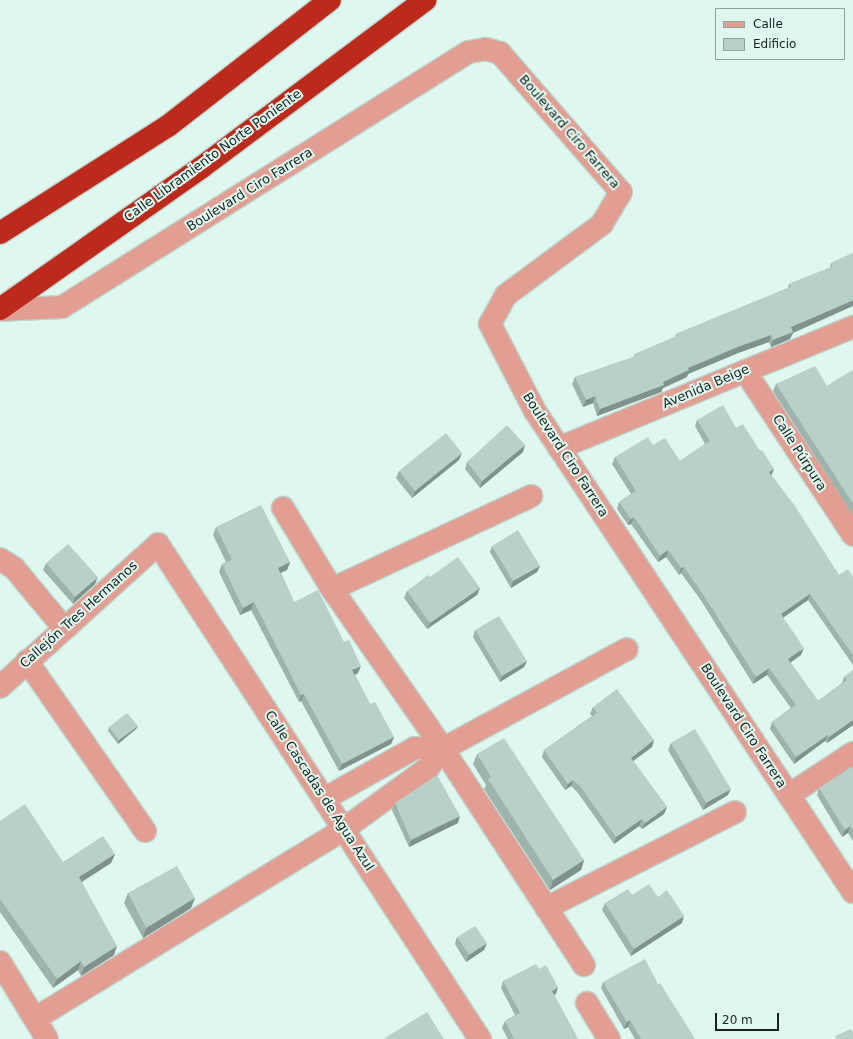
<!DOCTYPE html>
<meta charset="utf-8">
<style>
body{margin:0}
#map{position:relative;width:853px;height:1039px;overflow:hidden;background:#def8ef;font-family:"DejaVu Sans",sans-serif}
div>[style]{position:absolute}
.roads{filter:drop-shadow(1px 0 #bed5cd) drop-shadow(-1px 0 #bed5cd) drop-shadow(0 1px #bed5cd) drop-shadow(0 -1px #bed5cd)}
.minor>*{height:22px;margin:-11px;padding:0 11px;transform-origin:11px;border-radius:11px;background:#e29e92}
.highway>*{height:22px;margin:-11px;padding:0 11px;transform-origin:11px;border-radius:11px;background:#bd2a1c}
.wall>*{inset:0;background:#9db3ac}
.shaded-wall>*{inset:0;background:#80928c}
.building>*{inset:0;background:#b7d0c8}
span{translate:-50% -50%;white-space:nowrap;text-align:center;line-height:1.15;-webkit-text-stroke:4px #def8ef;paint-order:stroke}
.street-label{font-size:13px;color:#17201d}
.legend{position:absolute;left:715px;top:8px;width:130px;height:52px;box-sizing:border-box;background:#def8ef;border:1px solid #8ea29b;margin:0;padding:5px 7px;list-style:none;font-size:12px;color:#17201d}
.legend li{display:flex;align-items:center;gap:8px;height:20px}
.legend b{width:20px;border:1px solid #8ea29b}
.scale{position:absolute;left:715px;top:1013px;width:64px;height:18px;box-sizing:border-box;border:2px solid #17201d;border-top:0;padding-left:5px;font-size:12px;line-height:14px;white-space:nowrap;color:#17201d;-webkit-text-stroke:3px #def8ef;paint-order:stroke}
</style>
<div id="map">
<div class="roads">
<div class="minor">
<i style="left:0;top:310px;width:62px;rotate:-2.8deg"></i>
<i style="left:62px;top:307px;width:480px;rotate:-32.1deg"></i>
<i style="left:469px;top:52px;width:17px;rotate:-10deg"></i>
<i style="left:486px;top:49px;width:15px;rotate:16deg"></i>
<i style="left:500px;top:53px;width:184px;rotate:49deg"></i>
<i style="left:621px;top:192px;width:37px;rotate:121deg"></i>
<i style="left:602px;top:224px;width:119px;rotate:143.5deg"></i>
<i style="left:506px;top:295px;width:33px;rotate:119deg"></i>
<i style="left:490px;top:324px;width:98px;rotate:62.7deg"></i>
<i style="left:535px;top:411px;width:577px;rotate:56.53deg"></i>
<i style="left:745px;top:371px;width:196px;rotate:56.6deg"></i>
<i style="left:559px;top:448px;width:318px;rotate:-22.4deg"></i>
<i style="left:283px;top:508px;width:95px;rotate:58.8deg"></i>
<i style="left:332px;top:589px;width:195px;rotate:55.2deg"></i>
<i style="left:443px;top:749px;width:258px;rotate:56.9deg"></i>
<i style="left:0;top:559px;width:17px;rotate:33deg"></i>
<i style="left:14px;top:568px;width:78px;rotate:50.2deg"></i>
<i style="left:332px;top:589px;width:220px;rotate:-25deg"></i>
<i style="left:27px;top:661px;width:207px;rotate:55.2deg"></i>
<i style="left:0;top:687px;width:213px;rotate:-42.1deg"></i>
<i style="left:158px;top:544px;width:591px;rotate:56.96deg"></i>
<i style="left:789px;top:795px;width:77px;rotate:-33.3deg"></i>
<i style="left:324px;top:799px;width:104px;rotate:-29.3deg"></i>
<i style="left:415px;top:748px;width:28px;rotate:2deg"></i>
<i style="left:546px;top:908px;width:212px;rotate:-26.9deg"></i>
<i style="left:0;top:962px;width:90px;rotate:58.6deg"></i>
<i style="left:587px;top:1003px;width:42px;rotate:58.6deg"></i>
<i style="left:36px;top:1018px;width:361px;rotate:-31.5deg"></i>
<i style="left:344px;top:829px;width:104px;rotate:-36deg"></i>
<i style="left:428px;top:768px;width:24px;rotate:-52deg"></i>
<i style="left:443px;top:749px;width:209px;rotate:-28.5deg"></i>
</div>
<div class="highway">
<i style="left:0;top:233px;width:199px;rotate:-32.5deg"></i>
<i style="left:168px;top:126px;width:205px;rotate:-37.9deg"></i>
<i style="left:0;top:309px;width:247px;rotate:-35.1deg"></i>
<i style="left:202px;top:167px;width:279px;rotate:-36.8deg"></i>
</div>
</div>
<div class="wall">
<i style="clip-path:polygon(853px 253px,793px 333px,790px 339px,771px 347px,769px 342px,738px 353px,688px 374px,687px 377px,663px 388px,661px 392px,597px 416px,593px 403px,583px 407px,572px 384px,575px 377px,634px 357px,635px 354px,675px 337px,676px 334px,788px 288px,789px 284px,830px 268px,831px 263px)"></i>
<i style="clip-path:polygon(853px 370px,853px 515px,773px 391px,776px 384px,827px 386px)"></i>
<i style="clip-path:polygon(697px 420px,736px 428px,760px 451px,774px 469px,771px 475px,839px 575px,853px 577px,853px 665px,808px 600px,783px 618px,801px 655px,790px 662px,818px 701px,842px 683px,844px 677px,853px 670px,853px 725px,827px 743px,825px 741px,794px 764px,770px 729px,772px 722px,791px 708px,767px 675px,753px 684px,702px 602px,681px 573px,679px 575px,666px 557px,658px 562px,631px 524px,628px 525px,617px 509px,619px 502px,631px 494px,612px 464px,615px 457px,653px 445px,680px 461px,705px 444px,695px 426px)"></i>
<i style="clip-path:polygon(523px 452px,480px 488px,465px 469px,467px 462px)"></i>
<i style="clip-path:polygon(459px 460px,412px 498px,396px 478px,399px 471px)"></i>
<i style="clip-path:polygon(216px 527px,290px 562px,287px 570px,281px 573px,294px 602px,358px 673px,355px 675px,370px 704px,394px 737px,391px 744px,339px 771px,301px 701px,299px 702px,251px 610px,240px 615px,219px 572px,222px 564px,226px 562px,213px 535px)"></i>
<i style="clip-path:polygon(492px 546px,540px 566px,537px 572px,511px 588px,490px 552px)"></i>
<i style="clip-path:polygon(46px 563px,95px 584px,73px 604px,43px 570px)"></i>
<i style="clip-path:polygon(430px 577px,480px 588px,477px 595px,427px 629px,404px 598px,407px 591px)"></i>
<i style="clip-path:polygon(475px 630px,527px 661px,524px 667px,500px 682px,473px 637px)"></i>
<i style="clip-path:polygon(593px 707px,654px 740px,652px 747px,633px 761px,667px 807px,664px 814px,642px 829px,639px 826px,614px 844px,578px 793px,571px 786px,565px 790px,542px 757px,544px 750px,592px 716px,590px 714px)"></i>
<i style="clip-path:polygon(138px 726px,136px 729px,118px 744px,108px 731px,109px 727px)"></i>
<i style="clip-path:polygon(671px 743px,728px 795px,703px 810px,668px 750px)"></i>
<i style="clip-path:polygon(477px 754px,584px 860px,581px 870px,550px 890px,484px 789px,486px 785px,473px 764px)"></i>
<i style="clip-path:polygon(853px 766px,853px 841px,848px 833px,842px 837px,817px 795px,819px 788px)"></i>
<i style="clip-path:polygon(395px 803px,458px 823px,409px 847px,392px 810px)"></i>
<i style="clip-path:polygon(0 821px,63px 862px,115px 854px,111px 863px,82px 882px,114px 955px,81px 976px,78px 970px,53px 988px,0 912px)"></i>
<i style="clip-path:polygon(128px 893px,195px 898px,191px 908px,143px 938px,124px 903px)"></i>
<i style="clip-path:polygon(632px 895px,658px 897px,682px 923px,631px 956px,602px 910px,605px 903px)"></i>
<i style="clip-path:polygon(457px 937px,484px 950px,466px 962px,455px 944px)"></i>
<i style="clip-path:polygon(539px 969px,556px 994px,554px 995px,578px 1039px,508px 1039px,502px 1028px,505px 1021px,515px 1015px,501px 988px,503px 981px)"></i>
<i style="clip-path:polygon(603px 982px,658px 984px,695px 1039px,635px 1039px,628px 1027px,624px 1029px,601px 988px)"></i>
</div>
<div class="shaded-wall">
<i style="clip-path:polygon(853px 300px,853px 306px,793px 333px,790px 339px,771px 347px,773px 340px,791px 327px)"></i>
<i style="clip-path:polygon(771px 335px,769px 342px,738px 353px,688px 374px,687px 377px,663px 388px,661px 392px,597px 416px,600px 409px,663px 382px,688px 368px,740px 346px)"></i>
<i style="clip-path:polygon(595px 396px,593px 403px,583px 407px,586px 400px)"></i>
<i style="clip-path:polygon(525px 445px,523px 452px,480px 488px,482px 481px)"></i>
<i style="clip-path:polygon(462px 453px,459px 460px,412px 498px,415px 491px)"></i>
<i style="clip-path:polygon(774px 469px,771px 476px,769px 472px)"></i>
<i style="clip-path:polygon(634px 517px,631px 524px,628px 525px,631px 519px)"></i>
<i style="clip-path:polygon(668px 550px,666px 557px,658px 562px,660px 556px)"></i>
<i style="clip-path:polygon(290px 562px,287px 570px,276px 575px,278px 568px)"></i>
<i style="clip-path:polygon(540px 566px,537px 572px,511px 588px,513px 581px)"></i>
<i style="clip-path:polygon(684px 567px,681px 573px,679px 575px,681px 568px)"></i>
<i style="clip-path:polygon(98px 577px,95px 584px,73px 604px,75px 597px)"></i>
<i style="clip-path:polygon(480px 588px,477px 595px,427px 629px,430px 623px)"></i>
<i style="clip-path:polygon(810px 594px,808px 600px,778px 621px,781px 614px)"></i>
<i style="clip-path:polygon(254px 602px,251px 610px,240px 615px,243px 608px)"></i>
<i style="clip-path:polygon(804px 648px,801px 655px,786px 666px,788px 659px)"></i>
<i style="clip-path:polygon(527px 661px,524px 667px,500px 682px,502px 676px)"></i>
<i style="clip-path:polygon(361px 666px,358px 673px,350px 677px,352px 670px)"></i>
<i style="clip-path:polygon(769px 668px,767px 675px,753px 684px,756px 677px)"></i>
<i style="clip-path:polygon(304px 694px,301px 701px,299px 702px,301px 695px)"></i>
<i style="clip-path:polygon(853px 720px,853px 725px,827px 743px,829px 737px)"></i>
<i style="clip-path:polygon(138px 726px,136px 729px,118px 744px,119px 740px)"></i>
<i style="clip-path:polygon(828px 735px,825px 741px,794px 764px,796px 757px)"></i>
<i style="clip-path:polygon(394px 737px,391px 744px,339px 771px,342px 764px)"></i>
<i style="clip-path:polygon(654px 740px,652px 747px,629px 764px,631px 758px)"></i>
<i style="clip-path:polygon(573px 780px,571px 786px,565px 790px,568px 784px)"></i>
<i style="clip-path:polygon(731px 789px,728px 795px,703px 810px,706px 803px)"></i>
<i style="clip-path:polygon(667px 807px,664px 814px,642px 829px,645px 823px)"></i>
<i style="clip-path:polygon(460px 816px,458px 823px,409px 847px,411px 840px)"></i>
<i style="clip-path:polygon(642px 819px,639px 826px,614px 844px,616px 837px)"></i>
<i style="clip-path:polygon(850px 826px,848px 833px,842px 837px,845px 830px)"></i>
<i style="clip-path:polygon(115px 854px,111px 863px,75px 886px,79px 877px)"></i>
<i style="clip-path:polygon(584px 860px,581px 870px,550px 890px,553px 880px)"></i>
<i style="clip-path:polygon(195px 898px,191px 908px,143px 938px,146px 928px)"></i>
<i style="clip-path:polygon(684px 916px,682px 923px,631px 956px,634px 949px)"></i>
<i style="clip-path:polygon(487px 943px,484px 950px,466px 962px,469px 955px)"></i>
<i style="clip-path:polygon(117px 946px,114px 955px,81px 976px,84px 967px)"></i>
<i style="clip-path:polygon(81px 961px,78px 970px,53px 988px,57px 979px)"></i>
<i style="clip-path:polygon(558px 987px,556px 994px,550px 997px,552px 991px)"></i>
<i style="clip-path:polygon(630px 1020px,628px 1027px,624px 1029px,627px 1022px)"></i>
</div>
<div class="building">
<i style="clip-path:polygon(853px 253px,853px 300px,791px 327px,793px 332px,773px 340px,771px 335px,740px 346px,688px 368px,689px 370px,663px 382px,664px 385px,600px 409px,595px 396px,586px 400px,575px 377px,636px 356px,635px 354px,677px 336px,676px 334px,791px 287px,789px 284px,833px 266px,831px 263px)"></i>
<i style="clip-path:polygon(815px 366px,827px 386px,853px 370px,853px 504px,776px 384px)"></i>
<i style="clip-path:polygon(723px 405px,736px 428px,743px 424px,760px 451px,762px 450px,774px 469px,769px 472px,795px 506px,839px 575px,848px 569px,853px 577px,853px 655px,810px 594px,781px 614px,804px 648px,788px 659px,818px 701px,847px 680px,844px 677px,853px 670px,853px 720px,829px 737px,828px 735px,796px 757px,772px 722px,796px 705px,769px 668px,756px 677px,704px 596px,684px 567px,681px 568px,668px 550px,660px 556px,634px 517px,631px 519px,619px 502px,636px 491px,615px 457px,648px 437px,653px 445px,665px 438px,680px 461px,710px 441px,697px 420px)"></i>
<i style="clip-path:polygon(507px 425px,525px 445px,482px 481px,467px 462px)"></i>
<i style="clip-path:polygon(446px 433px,462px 453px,415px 491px,399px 471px)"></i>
<i style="clip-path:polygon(261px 505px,290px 562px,278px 568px,294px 602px,318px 590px,344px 642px,349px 640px,361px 666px,352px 670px,370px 704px,375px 702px,394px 737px,342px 764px,304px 694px,301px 695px,254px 602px,243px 608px,222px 564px,232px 560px,216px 527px)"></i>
<i style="clip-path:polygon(518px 530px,540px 566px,513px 581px,492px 546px)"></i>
<i style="clip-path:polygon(68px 544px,98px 577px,75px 597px,46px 563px)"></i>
<i style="clip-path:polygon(458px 557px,480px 588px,430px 623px,407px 591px,428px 575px,430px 577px)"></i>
<i style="clip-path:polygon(499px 616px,527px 661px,502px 676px,475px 630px)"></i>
<i style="clip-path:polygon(617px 689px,654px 740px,631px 758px,667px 807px,645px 823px,642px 819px,616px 837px,580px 786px,573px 780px,568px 784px,544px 750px,597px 713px,593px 707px)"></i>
<i style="clip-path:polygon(127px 713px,138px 726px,119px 740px,109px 727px)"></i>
<i style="clip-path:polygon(695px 729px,731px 789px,706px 803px,671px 743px)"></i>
<i style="clip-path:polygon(504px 738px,584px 860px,553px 880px,488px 779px,491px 777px,477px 754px)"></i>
<i style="clip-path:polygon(853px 766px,853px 830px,850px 826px,845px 830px,819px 788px)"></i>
<i style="clip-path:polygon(437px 775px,460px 816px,411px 840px,395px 803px)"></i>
<i style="clip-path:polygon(25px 804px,63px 862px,103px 836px,115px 854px,79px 877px,117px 946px,84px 967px,81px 961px,57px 979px,0 899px,0 821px)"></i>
<i style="clip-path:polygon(177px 866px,195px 898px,146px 928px,128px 893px)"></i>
<i style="clip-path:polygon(649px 884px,658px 897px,667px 890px,684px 916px,634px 949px,605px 903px,628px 889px,632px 895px)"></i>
<i style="clip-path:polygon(475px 926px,487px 943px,469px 955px,457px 937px)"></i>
<i style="clip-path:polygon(645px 959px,658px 984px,660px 983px,689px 1029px,695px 1039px,641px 1039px,630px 1020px,627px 1022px,603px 982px)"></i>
<i style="clip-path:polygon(536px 964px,539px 969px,546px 965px,558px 987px,552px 991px,578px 1039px,514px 1039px,505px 1021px,520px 1013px,503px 981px)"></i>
<i style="clip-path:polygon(427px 1012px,444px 1039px,383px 1039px)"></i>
<i style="clip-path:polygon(851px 1029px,853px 1033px,853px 1039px,836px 1039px,835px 1036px)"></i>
</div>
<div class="street-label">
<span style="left:569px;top:132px;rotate:49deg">Boulevard Ciro Farrera</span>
<span style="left:213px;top:156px;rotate:-36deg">Calle Libramiento Norte Poniente</span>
<span style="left:250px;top:190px;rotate:-32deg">Boulevard Ciro Farrera</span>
<span style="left:706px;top:387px;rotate:-23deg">Avenida Beige</span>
<span style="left:799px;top:453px;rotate:57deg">Calle Púrpura</span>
<span style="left:565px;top:455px;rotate:57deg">Boulevard Ciro Farrera</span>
<span style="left:79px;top:615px;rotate:-42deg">Callejón Tres Hermanos</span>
<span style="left:743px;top:726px;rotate:57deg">Boulevard Ciro Farrera</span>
<span style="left:319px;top:791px;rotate:57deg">Calle Cascadas de Agua Azul</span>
</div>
<ul class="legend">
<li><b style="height:5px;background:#e29e92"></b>Calle</li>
<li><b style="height:11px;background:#b7d0c8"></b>Edificio</li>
</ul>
<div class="scale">20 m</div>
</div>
